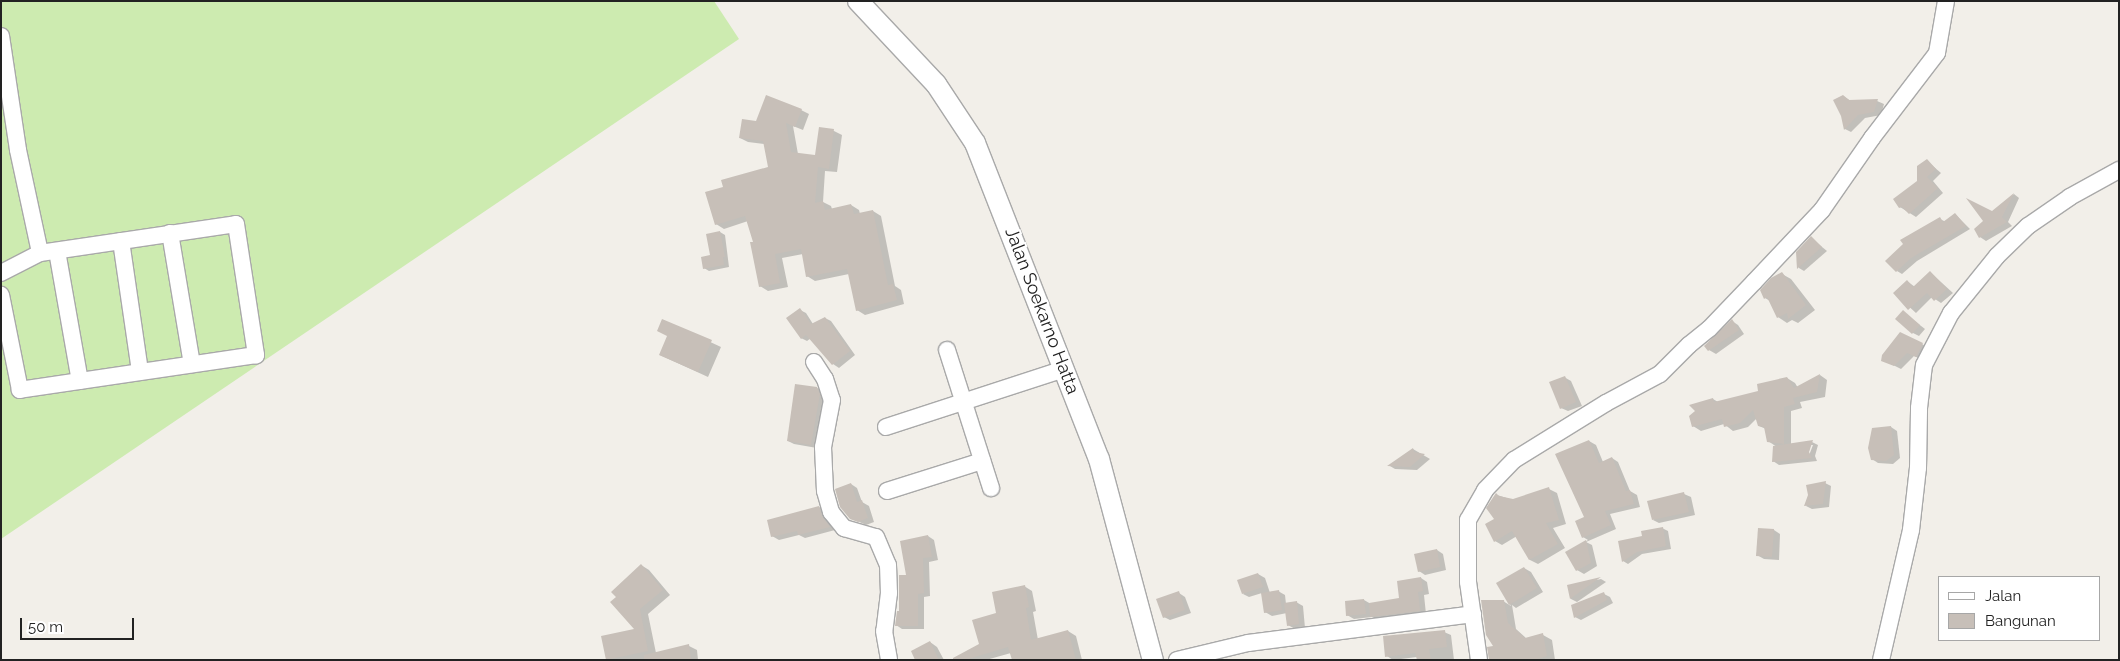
<!DOCTYPE html>
<style>
body{margin:0}
#map{position:relative;width:2120px;height:661px;overflow:hidden;background:#f2efe9;font-family:Raleway,sans-serif}
div>[style]{position:absolute}
.grass>*{inset:0;background:#cdebb0}
.shadow>*{inset:0;background:#0003}
.building>*{inset:0;background:#c7bfb8}
.roads{filter:drop-shadow(1px 0 #a9a9a9) drop-shadow(-1px 0 #a9a9a9) drop-shadow(0 1px #a9a9a9) drop-shadow(0 -1px #a9a9a9)}
.minor>*{height:16px;margin:-8px;padding:0 8px;transform-origin:8px;border-radius:8px;background:#fff}
.tertiary>*{height:20px;margin:-10px;padding:0 10px;transform-origin:10px;border-radius:10px;background:#fff}
span{translate:-50% -50%;white-space:nowrap;text-align:center;line-height:1.15;-webkit-text-stroke:4px #fff;paint-order:stroke}
.street-label{font-size:18px;color:#222}
.frame{position:absolute;inset:0;border:2px solid #222;pointer-events:none}
.legend{position:absolute;left:1938px;top:576px;width:162px;height:65px;box-sizing:border-box;background:#fff;border:1px solid #a7a7a7;margin:0;padding:6px 9px;list-style:none;font-size:15px;color:#222}
.legend li{display:flex;align-items:center;gap:10px;height:25px}
.legend b{width:25px;border:1px solid #a7a7a7}
.scale{position:absolute;left:20px;top:618px;width:114px;height:22px;box-sizing:border-box;border:2px solid #222;border-top:0;padding-left:6px;font-size:15px;line-height:18px;white-space:nowrap;color:#222;-webkit-text-stroke:4px #fff;paint-order:stroke}
</style>
<div id="map">
<div class="grass">
<i style="clip-path:polygon(1px 1px,714px 1px,739px 39px,1px 539px)"></i>
</div>
<div class="shadow">
<i style="clip-path:polygon(1843px 96px,1851px 101px,1877px 101px,1884px 104px,1881px 115px,1865px 118px,1851px 132px,1845px 129px,1842px 115px)"></i>
<i style="clip-path:polygon(801px 110px,809px 114px,803px 130px,793px 126px,798px 154px,816px 156px,820px 129px,834px 131px,842px 135px,837px 172px,825px 171px,823px 202px,831px 206px,832px 209px,851px 205px,859px 210px,860px 214px,873px 211px,881px 216px,895px 286px,901px 290px,904px 304px,865px 315px,857px 310px,849px 274px,815px 281px,807px 276px,803px 254px,782px 258px,788px 287px,768px 291px,760px 286px,755px 243px,748px 221px,724px 229px,716px 224px,724px 187px,770px 168px,765px 144px,748px 142px,740px 138px,757px 122px)"></i>
<i style="clip-path:polygon(1927px 161px,1941px 173px,1933px 181px,1943px 193px,1916px 217px,1900px 207px,1919px 182px)"></i>
<i style="clip-path:polygon(2014px 194px,2019px 198px,2008px 222px,2012px 226px,1986px 241px,1980px 237px,1992px 212px)"></i>
<i style="clip-path:polygon(1955px 214px,1970px 229px,1917px 261px,1902px 274px,1897px 271px,1904px 244px,1940px 219px,1946px 222px)"></i>
<i style="clip-path:polygon(720px 232px,725px 235px,729px 267px,709px 271px,704px 268px,712px 256px)"></i>
<i style="clip-path:polygon(1811px 238px,1827px 251px,1804px 271px,1799px 268px,1797px 253px)"></i>
<i style="clip-path:polygon(1930px 272px,1953px 293px,1941px 303px,1932px 297px,1916px 313px,1894px 293px,1907px 281px,1915px 287px)"></i>
<i style="clip-path:polygon(1782px 274px,1791px 279px,1815px 310px,1798px 323px,1792px 320px,1787px 323px,1778px 317px,1770px 301px,1765px 298px)"></i>
<i style="clip-path:polygon(800px 310px,806px 313px,813px 324px,825px 318px,831px 321px,855px 355px,839px 368px,833px 364px,811px 338px,807px 341px,801px 338px)"></i>
<i style="clip-path:polygon(1903px 312px,1925px 329px,1919px 336px,1913px 333px)"></i>
<i style="clip-path:polygon(663px 320px,721px 347px,708px 377px,660px 355px,668px 336px)"></i>
<i style="clip-path:polygon(1732px 321px,1738px 325px,1744px 334px,1716px 354px,1709px 350px)"></i>
<i style="clip-path:polygon(1922px 344px,1928px 348px,1923px 360px,1914px 356px,1901px 369px,1883px 360px)"></i>
<i style="clip-path:polygon(evenodd,1820px 375px,1827px 380px,1825px 397px,1800px 402px,1802px 408px,1791px 411px,1791px 445px,1812px 442px,1818px 445px,1815px 456px,1817px 461px,1779px 465px,1773px 461px,1777px 447px,1768px 441px,1766px 429px,1759px 426px,1757px 418px,1748px 427px,1733px 431px,1724px 424px,1701px 431px,1693px 426px,1713px 399px,1718px 402px,1760px 392px,1787px 378px,1795px 383px,1798px 388px,1820px 375px,1810px 445px,1813px 445px,1808px 458px,1810px 445px)"></i>
<i style="clip-path:polygon(1564px 377px,1571px 381px,1582px 406px,1568px 411px,1561px 408px)"></i>
<i style="clip-path:polygon(817px 388px,823px 392px,826px 399px,817px 448px,794px 444px,788px 441px)"></i>
<i style="clip-path:polygon(1891px 427px,1897px 431px,1900px 458px,1893px 464px,1878px 463px,1872px 459px)"></i>
<i style="clip-path:polygon(1589px 441px,1596px 445px,1603px 462px,1612px 458px,1618px 462px,1630px 491px,1637px 495px,1640px 507px,1610px 514px,1616px 529px,1586px 542px,1592px 545px,1597px 566px,1584px 574px,1577px 570px,1567px 553px,1588px 540px,1583px 537px,1586px 518px)"></i>
<i style="clip-path:polygon(1413px 449px,1430px 459px,1417px 470px,1395px 469px,1390px 466px)"></i>
<i style="clip-path:polygon(1825px 483px,1831px 486px,1829px 507px,1812px 509px,1806px 506px)"></i>
<i style="clip-path:polygon(851px 484px,857px 488px,862px 502px,869px 506px,874px 522px,866px 525px,851px 518px)"></i>
<i style="clip-path:polygon(1549px 489px,1557px 493px,1566px 524px,1553px 528px,1565px 548px,1538px 564px,1530px 560px,1517px 536px,1502px 545px,1495px 541px,1497px 495px,1513px 500px)"></i>
<i style="clip-path:polygon(1684px 494px,1691px 497px,1695px 515px,1659px 523px,1653px 520px)"></i>
<i style="clip-path:polygon(819px 507px,825px 511px,829px 523px,835px 530px,805px 538px,799px 535px,779px 540px,772px 536px)"></i>
<i style="clip-path:polygon(1662px 528px,1668px 531px,1671px 549px,1642px 554px,1628px 564px,1623px 561px,1619px 542px,1643px 537px)"></i>
<i style="clip-path:polygon(1759px 529px,1774px 530px,1780px 534px,1779px 560px,1764px 559px,1757px 555px)"></i>
<i style="clip-path:polygon(928px 536px,934px 540px,938px 560px,929px 562px,930px 596px,924px 597px,924px 629px,902px 629px,896px 625px,908px 576px)"></i>
<i style="clip-path:polygon(1437px 550px,1443px 554px,1446px 570px,1425px 575px,1419px 571px)"></i>
<i style="clip-path:polygon(641px 565px,649px 570px,670px 595px,648px 614px,656px 653px,689px 646px,697px 650px,698px 660px,607px 660px,636px 629px,617px 597px)"></i>
<i style="clip-path:polygon(1524px 568px,1531px 572px,1543px 592px,1516px 608px,1512px 605px,1516px 629px,1527px 639px,1543px 635px,1552px 640px,1555px 660px,1489px 660px,1495px 647px,1503px 601px,1511px 606px,1498px 584px)"></i>
<i style="clip-path:polygon(1258px 574px,1265px 578px,1270px 593px,1278px 591px,1285px 595px,1286px 604px,1296px 602px,1303px 606px,1305px 628px,1295px 629px,1288px 625px,1287px 613px,1272px 616px,1265px 612px,1262px 593px,1249px 597px,1243px 594px)"></i>
<i style="clip-path:polygon(1421px 578px,1427px 582px,1429px 594px,1424px 595px,1426px 614px,1378px 620px,1372px 617px,1354px 619px,1347px 615px,1364px 600px,1371px 604px,1401px 599px)"></i>
<i style="clip-path:polygon(1601px 579px,1606px 582px,1577px 602px,1571px 599px,1568px 586px)"></i>
<i style="clip-path:polygon(1024px 586px,1032px 591px,1036px 611px,1033px 612px,1038px 640px,1068px 631px,1076px 636px,1082px 660px,1014px 660px,1011px 653px,986px 660px,952px 660px,980px 644px,998px 614px)"></i>
<i style="clip-path:polygon(1179px 593px,1185px 597px,1191px 613px,1170px 620px,1164px 617px)"></i>
<i style="clip-path:polygon(1604px 594px,1610px 597px,1613px 603px,1581px 620px,1575px 617px)"></i>
<i style="clip-path:polygon(1444px 632px,1451px 635px,1454px 660px,1418px 660px,1417px 657px,1393px 660px,1387px 656px)"></i>
<i style="clip-path:polygon(930px 642px,937px 647px,944px 660px,917px 660px)"></i>
</div>
<div class="building">
<i style="clip-path:polygon(766px 95px,802px 109px,795px 127px,786px 123px,791px 152px,815px 155px,819px 127px,834px 129px,829px 169px,818px 167px,815px 203px,823px 201px,825px 210px,851px 204px,854px 214px,873px 210px,888px 285px,893px 284px,897px 300px,856px 311px,847px 269px,806px 277px,801px 249px,775px 254px,780px 283px,759px 287px,750px 242px,753px 242px,745px 216px,715px 225px,705px 192px,723px 187px,721px 180px,768px 167px,763px 141px,739px 138px,742px 119px,756px 121px)"></i>
<i style="clip-path:polygon(1843px 95px,1849px 100px,1878px 99px,1874px 112px,1858px 115px,1844px 130px,1841px 116px,1833px 100px)"></i>
<i style="clip-path:polygon(1927px 159px,1936px 169px,1927px 177px,1938px 188px,1909px 214px,1902px 207px,1899px 208px,1893px 199px,1917px 181px,1917px 166px)"></i>
<i style="clip-path:polygon(2014px 193px,2002px 217px,2007px 222px,1979px 238px,1974px 229px,1983px 221px,1966px 198px,1992px 211px)"></i>
<i style="clip-path:polygon(1955px 213px,1966px 226px,1911px 258px,1896px 272px,1885px 261px,1903px 244px,1900px 240px,1940px 217px,1943px 222px)"></i>
<i style="clip-path:polygon(720px 231px,725px 257px,723px 257px,724px 265px,703px 269px,701px 257px,710px 255px,706px 234px)"></i>
<i style="clip-path:polygon(1811px 236px,1822px 247px,1797px 269px,1796px 252px)"></i>
<i style="clip-path:polygon(1930px 271px,1947px 289px,1934px 301px,1927px 293px,1908px 310px,1893px 293px,1907px 280px,1913px 287px)"></i>
<i style="clip-path:polygon(1782px 272px,1806px 305px,1788px 319px,1787px 313px,1777px 318px,1767px 297px,1764px 299px,1760px 290px,1771px 278px)"></i>
<i style="clip-path:polygon(800px 308px,811px 324px,825px 317px,850px 351px,832px 365px,806px 335px,801px 339px,786px 318px)"></i>
<i style="clip-path:polygon(1903px 310px,1920px 325px,1912px 334px,1895px 319px)"></i>
<i style="clip-path:polygon(662px 319px,712px 340px,698px 372px,659px 355px,667px 336px,657px 331px)"></i>
<i style="clip-path:polygon(1732px 319px,1739px 330px,1708px 351px,1704px 346px)"></i>
<i style="clip-path:polygon(1900px 332px,1923px 343px,1916px 357px,1907px 353px,1894px 366px,1881px 361px,1882px 355px)"></i>
<i style="clip-path:polygon(1820px 374px,1817px 392px,1793px 398px,1795px 404px,1784px 407px,1784px 444px,1767px 442px,1764px 427px,1758px 426px,1753px 410px,1740px 423px,1724px 427px,1722px 419px,1692px 427px,1689px 416px,1695px 411px,1689px 405px,1713px 398px,1714px 402px,1758px 391px,1757px 384px,1787px 377px,1794px 388px)"></i>
<i style="clip-path:polygon(1565px 376px,1576px 402px,1560px 409px,1549px 382px)"></i>
<i style="clip-path:polygon(795px 384px,817px 387px,820px 394px,811px 445px,787px 441px)"></i>
<i style="clip-path:polygon(1891px 426px,1894px 455px,1886px 461px,1871px 460px,1868px 448px,1872px 428px)"></i>
<i style="clip-path:polygon(1589px 440px,1599px 463px,1612px 457px,1626px 491px,1630px 490px,1634px 504px,1605px 511px,1611px 525px,1582px 538px,1575px 521px,1584px 517px,1555px 454px)"></i>
<i style="clip-path:polygon(1813px 440px,1809px 452px,1812px 458px,1772px 462px,1773px 446px)"></i>
<i style="clip-path:polygon(1413px 448px,1414px 452px,1425px 454px,1410px 467px,1387px 466px)"></i>
<i style="clip-path:polygon(1826px 481px,1823px 504px,1804px 506px,1808px 495px,1806px 485px)"></i>
<i style="clip-path:polygon(851px 483px,857px 502px,862px 500px,868px 518px,858px 522px,850px 519px,840px 507px,835px 489px)"></i>
<i style="clip-path:polygon(1549px 487px,1559px 520px,1546px 523px,1558px 544px,1529px 560px,1512px 531px,1494px 542px,1485px 524px,1494px 519px,1486px 508px,1496px 493px,1499px 496px,1513px 499px)"></i>
<i style="clip-path:polygon(1684px 492px,1689px 512px,1652px 520px,1647px 501px)"></i>
<i style="clip-path:polygon(819px 506px,823px 518px,830px 527px,798px 535px,797px 531px,771px 537px,767px 520px)"></i>
<i style="clip-path:polygon(1663px 527px,1666px 546px,1637px 552px,1622px 562px,1618px 541px,1642px 536px,1641px 531px)"></i>
<i style="clip-path:polygon(1758px 528px,1774px 529px,1772px 557px,1756px 556px)"></i>
<i style="clip-path:polygon(928px 535px,932px 557px,923px 558px,924px 593px,918px 594px,918px 626px,895px 626px,897px 611px,899px 611px,899px 575px,906px 575px,900px 541px)"></i>
<i style="clip-path:polygon(1586px 540px,1591px 563px,1576px 571px,1565px 552px)"></i>
<i style="clip-path:polygon(1437px 549px,1440px 567px,1418px 572px,1414px 554px)"></i>
<i style="clip-path:polygon(641px 564px,663px 590px,640px 609px,648px 651px,606px 660px,601px 636px,634px 629px,610px 602px,616px 597px,611px 592px)"></i>
<i style="clip-path:polygon(1524px 567px,1537px 588px,1509px 605px,1496px 583px)"></i>
<i style="clip-path:polygon(1258px 573px,1263px 587px,1242px 594px,1237px 580px)"></i>
<i style="clip-path:polygon(1421px 577px,1423px 591px,1418px 592px,1420px 611px,1370px 617px,1369px 603px,1399px 598px,1397px 581px)"></i>
<i style="clip-path:polygon(1601px 577px,1570px 599px,1567px 585px)"></i>
<i style="clip-path:polygon(1025px 585px,1029px 607px,1026px 608px,1031px 640px,1068px 630px,1076px 660px,1012px 660px,1008px 647px,965px 660px,953px 660px,953px 658px,979px 644px,972px 620px,996px 613px,992px 592px)"></i>
<i style="clip-path:polygon(1279px 590px,1282px 610px,1264px 613px,1261px 593px)"></i>
<i style="clip-path:polygon(1179px 591px,1185px 610px,1163px 618px,1156px 599px)"></i>
<i style="clip-path:polygon(1604px 592px,1607px 600px,1574px 618px,1571px 605px)"></i>
<i style="clip-path:polygon(1364px 599px,1366px 614px,1346px 616px,1345px 601px)"></i>
<i style="clip-path:polygon(1481px 600px,1504px 600px,1508px 623px,1525px 638px,1543px 633px,1547px 656px,1535px 660px,1489px 660px,1487px 647px,1493px 646px,1486px 635px)"></i>
<i style="clip-path:polygon(1297px 601px,1299px 624px,1287px 626px,1284px 603px)"></i>
<i style="clip-path:polygon(1445px 630px,1447px 647px,1429px 649px,1431px 660px,1417px 660px,1415px 653px,1385px 657px,1383px 636px)"></i>
<i style="clip-path:polygon(930px 641px,939px 660px,915px 660px,911px 651px)"></i>
<i style="clip-path:polygon(689px 644px,691px 660px,644px 660px,644px 655px)"></i>
</div>
<div class="roads">
<div class="minor">
<i style="left:1px;top:36px;width:115px;rotate:81.5deg"></i>
<i style="left:18px;top:150px;width:105px;rotate:77.9deg"></i>
<i style="left:170px;top:233px;width:133px;rotate:80.5deg"></i>
<i style="left:121px;top:241px;width:132px;rotate:81.7deg"></i>
<i style="left:57px;top:251px;width:132px;rotate:80deg"></i>
<i style="left:1px;top:273px;width:44px;rotate:-27.1deg"></i>
<i style="left:40px;top:253px;width:198px;rotate:-8.4deg"></i>
<i style="left:236px;top:224px;width:133px;rotate:81.3deg"></i>
<i style="left:256px;top:355px;width:239px;rotate:171.6deg"></i>
<i style="left:20px;top:390px;width:97px;rotate:-101.3deg"></i>
<i style="left:947px;top:350px;width:145px;rotate:72.3deg"></i>
<i style="left:814px;top:362px;width:20px;rotate:57deg"></i>
<i style="left:825px;top:379px;width:22px;rotate:72deg"></i>
<i style="left:832px;top:400px;width:48px;rotate:100.8deg"></i>
<i style="left:823px;top:447px;width:44px;rotate:87.4deg"></i>
<i style="left:825px;top:491px;width:22px;rotate:74deg"></i>
<i style="left:831px;top:512px;width:21px;rotate:51deg"></i>
<i style="left:844px;top:528px;width:33px;rotate:16deg"></i>
<i style="left:876px;top:537px;width:30px;rotate:67deg"></i>
<i style="left:888px;top:565px;width:28px;rotate:88deg"></i>
<i style="left:889px;top:593px;width:38px;rotate:97deg"></i>
<i style="left:884px;top:631px;width:29px;rotate:80deg"></i>
<i style="left:886px;top:427px;width:187px;rotate:-18deg"></i>
<i style="left:887px;top:491px;width:100px;rotate:-17.5deg"></i>
<i style="left:1177px;top:660px;width:73px;rotate:-13.5deg"></i>
<i style="left:1248px;top:643px;width:227px;rotate:-7.3deg"></i>
<i style="left:1479px;top:660px;width:79px;rotate:-98deg"></i>
<i style="left:1468px;top:582px;width:62px;rotate:-90deg"></i>
<i style="left:1468px;top:520px;width:34px;rotate:-60deg"></i>
<i style="left:1485px;top:490px;width:42px;rotate:-46deg"></i>
<i style="left:1514px;top:460px;width:108px;rotate:-31.8deg"></i>
<i style="left:1606px;top:403px;width:61px;rotate:-28.2deg"></i>
<i style="left:1660px;top:374px;width:41px;rotate:-45deg"></i>
<i style="left:1689px;top:345px;width:26px;rotate:-39deg"></i>
<i style="left:1709px;top:329px;width:65px;rotate:-46.2deg"></i>
<i style="left:1754px;top:282px;width:99px;rotate:-46.6deg"></i>
<i style="left:1822px;top:210px;width:88px;rotate:-55.2deg"></i>
<i style="left:1872px;top:138px;width:107px;rotate:-52.6deg"></i>
<i style="left:1937px;top:53px;width:53px;rotate:-80.2deg"></i>
<i style="left:1881px;top:660px;width:133px;rotate:-77deg"></i>
<i style="left:1911px;top:530px;width:62px;rotate:-83.6deg"></i>
<i style="left:1918px;top:468px;width:60px;rotate:-89deg"></i>
<i style="left:1919px;top:408px;width:43px;rotate:-83.4deg"></i>
<i style="left:1924px;top:365px;width:59px;rotate:-62.6deg"></i>
<i style="left:1951px;top:313px;width:73px;rotate:-51.1deg"></i>
<i style="left:1997px;top:256px;width:43px;rotate:-44.1deg"></i>
<i style="left:2028px;top:226px;width:51px;rotate:-34.6deg"></i>
<i style="left:2070px;top:197px;width:56px;rotate:-28.9deg"></i>
</div>
<div class="tertiary">
<i style="left:858px;top:1px;width:114px;rotate:46.8deg"></i>
<i style="left:936px;top:84px;width:71px;rotate:56.5deg"></i>
<i style="left:975px;top:143px;width:339px;rotate:68.6deg"></i>
<i style="left:1099px;top:459px;width:208px;rotate:75deg"></i>
</div>
</div>
<div class="street-label">
<span style="left:1042px;top:311px;rotate:69deg">Jalan Soekarno Hatta</span>
</div>
<div class="frame"></div>
<ul class="legend">
<li><b style="height:6px;background:#fff"></b>Jalan</li>
<li><b style="height:14px;background:#c7bfb8"></b>Bangunan</li>
</ul>
<div class="scale">50 m</div>
</div>
